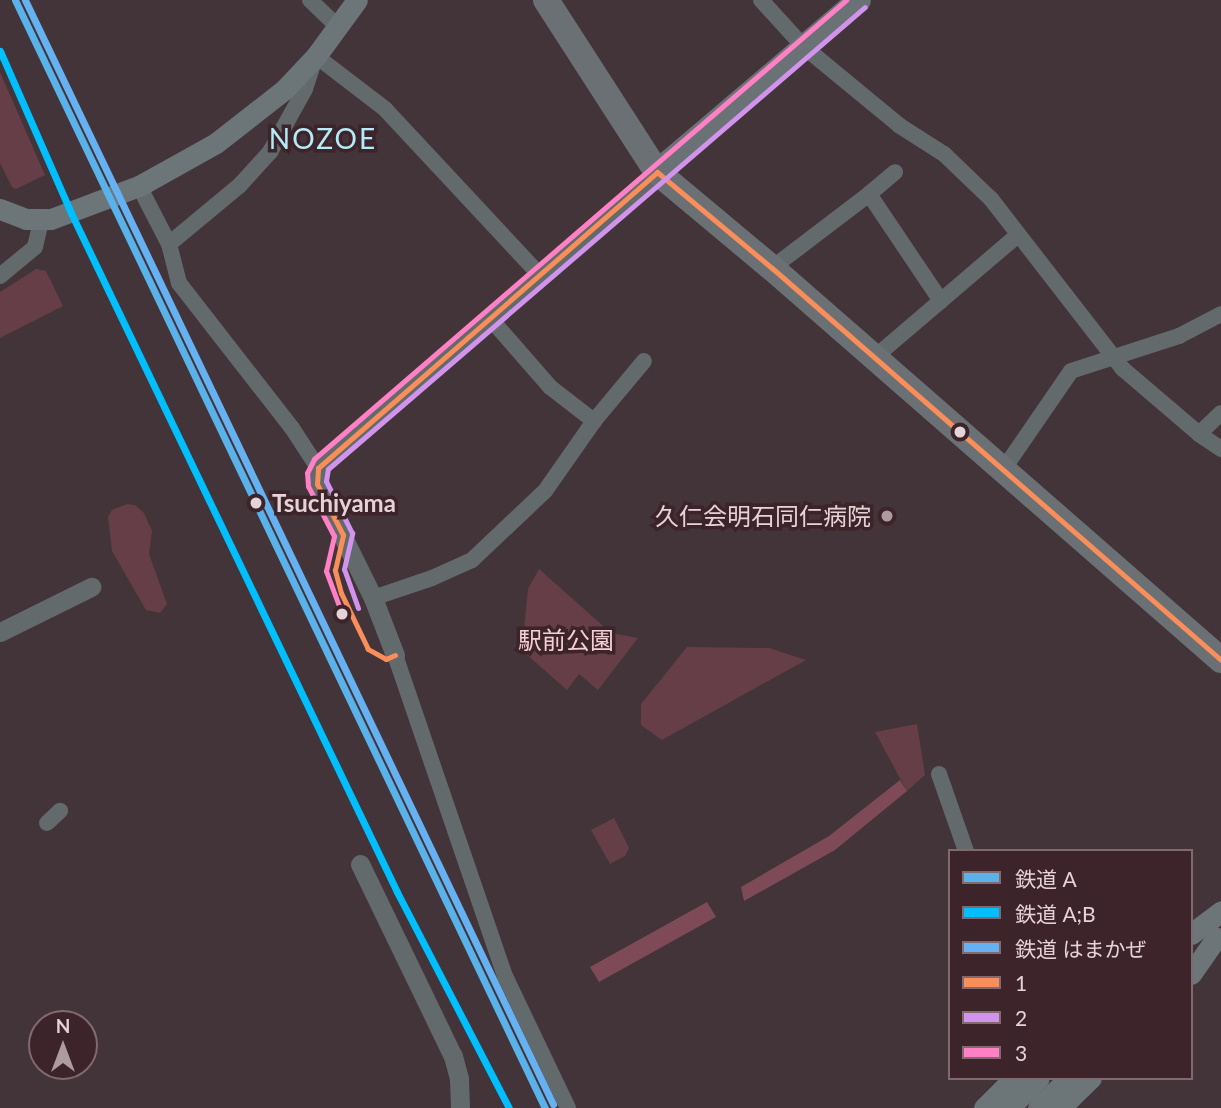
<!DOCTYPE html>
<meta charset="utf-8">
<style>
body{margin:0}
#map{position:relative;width:1221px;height:1108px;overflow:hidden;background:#423438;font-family:Lato,"Noto Sans JP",sans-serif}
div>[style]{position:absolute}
.green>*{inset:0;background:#663e48}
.forest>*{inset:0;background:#7f4a57}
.minor>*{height:16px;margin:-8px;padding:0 8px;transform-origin:8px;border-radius:8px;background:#626a6c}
.tertiary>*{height:19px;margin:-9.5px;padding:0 9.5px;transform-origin:9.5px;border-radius:9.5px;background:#626a6c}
.secondary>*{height:21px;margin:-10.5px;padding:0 10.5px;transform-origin:10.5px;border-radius:10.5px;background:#6c7578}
.primary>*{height:24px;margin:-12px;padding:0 12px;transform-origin:12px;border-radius:12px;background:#6b7275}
.trunk>*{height:26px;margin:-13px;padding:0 13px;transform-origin:13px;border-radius:13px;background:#6a7074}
.bus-1>*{height:5px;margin:-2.5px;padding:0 2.5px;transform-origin:2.5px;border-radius:2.5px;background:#fa8e5a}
.bus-2>*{height:5px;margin:-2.5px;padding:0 2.5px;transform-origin:2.5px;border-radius:2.5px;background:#d193ec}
.bus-3>*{height:5px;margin:-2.5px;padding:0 2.5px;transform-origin:2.5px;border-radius:2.5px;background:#ff80c5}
.rail-1>*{height:7px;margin:-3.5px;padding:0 3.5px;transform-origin:3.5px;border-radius:3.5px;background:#5ab2eb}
.rail-2>*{height:7px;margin:-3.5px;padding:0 3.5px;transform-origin:3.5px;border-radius:3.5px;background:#00bfff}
.rail-3>*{height:7px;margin:-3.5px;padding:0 3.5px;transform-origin:3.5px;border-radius:3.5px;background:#66b1f2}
.dots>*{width:19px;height:19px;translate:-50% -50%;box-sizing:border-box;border:4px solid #3d242a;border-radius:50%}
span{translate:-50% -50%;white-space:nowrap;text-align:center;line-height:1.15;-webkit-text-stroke:7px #3d242a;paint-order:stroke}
.stop-label{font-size:24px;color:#e5d4d7;font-weight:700}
.left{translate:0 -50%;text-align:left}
.poi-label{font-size:24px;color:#e5d4d7}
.right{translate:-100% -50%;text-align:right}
.park-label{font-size:24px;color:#f5cfd6}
.quarter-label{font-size:28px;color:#b3ecf8;letter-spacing:2px}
.legend{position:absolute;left:948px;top:849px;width:245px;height:231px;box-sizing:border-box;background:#3d242a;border:2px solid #806a6f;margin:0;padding:9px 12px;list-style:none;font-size:21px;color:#e5d4d7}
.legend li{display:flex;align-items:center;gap:14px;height:35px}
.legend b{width:35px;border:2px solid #806a6f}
.north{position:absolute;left:28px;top:1010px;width:70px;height:70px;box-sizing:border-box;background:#3d242a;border:2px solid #806a6f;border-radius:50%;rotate:0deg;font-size:19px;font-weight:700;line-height:28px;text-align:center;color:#e5d4d7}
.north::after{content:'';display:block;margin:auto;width:24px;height:32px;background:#ac9c9f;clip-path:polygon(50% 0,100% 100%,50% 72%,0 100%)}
</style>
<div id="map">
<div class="green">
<i style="clip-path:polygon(0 72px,45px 175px,16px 189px,12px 187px,0 163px)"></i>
<i style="clip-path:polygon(36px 269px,46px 271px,63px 306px,0 338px,0 292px)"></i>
<i style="clip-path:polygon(127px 504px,135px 505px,144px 513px,152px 531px,149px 554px,167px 604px,160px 613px,146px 610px,112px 551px,108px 517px,112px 510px)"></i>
<i style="clip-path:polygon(539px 569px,611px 633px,638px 638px,598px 690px,579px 674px,567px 690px,525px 653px,532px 647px,523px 639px,528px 589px)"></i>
<i style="clip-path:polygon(687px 647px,769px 648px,806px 660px,662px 740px,641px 725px,641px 704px)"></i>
<i style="clip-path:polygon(917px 724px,925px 775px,907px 791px,875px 732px)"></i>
<i style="clip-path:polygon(614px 818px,629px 848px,625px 856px,610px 864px,591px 830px)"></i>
</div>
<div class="forest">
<i style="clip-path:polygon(900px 780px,907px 791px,835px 850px,744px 901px,741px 887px,829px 836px)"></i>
<i style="clip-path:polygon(707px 902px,716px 917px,599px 982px,590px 967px)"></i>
</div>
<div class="minor">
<i style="left:310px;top:0;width:39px;rotate:44deg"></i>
<i style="left:761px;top:0;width:62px;rotate:47.6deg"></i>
<i style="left:803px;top:46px;width:126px;rotate:39.5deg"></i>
<i style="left:900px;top:126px;width:52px;rotate:32.5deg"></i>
<i style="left:944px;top:154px;width:65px;rotate:43.8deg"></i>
<i style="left:991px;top:199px;width:215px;rotate:52.2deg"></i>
<i style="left:1123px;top:369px;width:100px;rotate:40.5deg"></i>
<i style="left:1199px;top:434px;width:27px;rotate:34deg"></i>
<i style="left:139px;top:186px;width:65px;rotate:62.7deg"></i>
<i style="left:169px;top:244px;width:40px;rotate:75.6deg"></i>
<i style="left:179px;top:283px;width:184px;rotate:52.1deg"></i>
<i style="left:292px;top:428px;width:48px;rotate:57deg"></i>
<i style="left:869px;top:194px;width:34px;rotate:-40deg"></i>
<i style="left:169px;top:244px;width:92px;rotate:-39.7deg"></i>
<i style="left:240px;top:185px;width:45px;rotate:-47.7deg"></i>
<i style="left:270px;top:152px;width:72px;rotate:-60.9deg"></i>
<i style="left:305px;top:89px;width:35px;rotate:-72deg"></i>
<i style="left:316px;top:56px;width:87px;rotate:37.5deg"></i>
<i style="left:385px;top:109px;width:226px;rotate:47deg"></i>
<i style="left:772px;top:268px;width:122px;rotate:-37.3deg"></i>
<i style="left:869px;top:194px;width:129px;rotate:56.1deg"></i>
<i style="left:0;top:276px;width:45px;rotate:-39.6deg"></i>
<i style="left:35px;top:247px;width:27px;rotate:-77deg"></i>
<i style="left:489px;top:317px;width:93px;rotate:48.9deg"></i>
<i style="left:550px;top:387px;width:56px;rotate:37.7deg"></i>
<i style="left:875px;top:357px;width:188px;rotate:-40.5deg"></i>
<i style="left:1199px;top:434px;width:30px;rotate:-44deg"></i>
<i style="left:1003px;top:470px;width:120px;rotate:-55.5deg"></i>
<i style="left:1071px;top:371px;width:114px;rotate:-18deg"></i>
<i style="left:1179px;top:336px;width:47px;rotate:-27.6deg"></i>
<i style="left:373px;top:598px;width:62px;rotate:-18.7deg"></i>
<i style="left:432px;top:578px;width:44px;rotate:-24.2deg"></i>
<i style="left:472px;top:560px;width:100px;rotate:-43.4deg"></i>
<i style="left:545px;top:491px;width:85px;rotate:-55deg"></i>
<i style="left:594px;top:421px;width:78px;rotate:-50.2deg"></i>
<i style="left:395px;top:655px;width:339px;rotate:71.1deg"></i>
<i style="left:505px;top:976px;width:146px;rotate:64.5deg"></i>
<i style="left:939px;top:774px;width:82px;rotate:70.7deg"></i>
<i style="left:47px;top:823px;width:18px;rotate:-43deg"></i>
</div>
<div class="tertiary">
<i style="left:0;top:632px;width:102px;rotate:-26.3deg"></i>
<i style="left:395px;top:655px;width:61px;rotate:-111.1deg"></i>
<i style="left:373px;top:598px;width:127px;rotate:-116.2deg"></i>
<i style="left:317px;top:484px;width:16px;rotate:-86deg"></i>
<i style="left:318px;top:468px;width:450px;rotate:-41.1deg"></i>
<i style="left:360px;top:864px;width:213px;rotate:64.2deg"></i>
<i style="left:453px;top:1056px;width:24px;rotate:75deg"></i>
<i style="left:459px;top:1079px;width:29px;rotate:88deg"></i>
</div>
<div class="secondary">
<i style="left:0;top:209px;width:28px;rotate:21deg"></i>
<i style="left:26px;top:219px;width:25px"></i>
<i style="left:51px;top:219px;width:94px;rotate:-20.6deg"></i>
<i style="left:139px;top:186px;width:88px;rotate:-29.2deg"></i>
<i style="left:216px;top:143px;width:88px;rotate:-38deg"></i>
<i style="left:285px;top:89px;width:45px;rotate:-46.8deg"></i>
<i style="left:316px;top:56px;width:69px;rotate:-53.8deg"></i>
<i style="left:1191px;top:934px;width:38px;rotate:-37deg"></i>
<i style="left:1191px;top:974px;width:44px;rotate:-55.2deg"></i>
<i style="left:984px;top:1108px;width:42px;rotate:-45deg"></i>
<i style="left:1009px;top:1108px;width:42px;rotate:-45deg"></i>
<i style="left:1038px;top:1108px;width:43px;rotate:-44.1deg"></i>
<i style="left:1060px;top:1108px;width:43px;rotate:-44.1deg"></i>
</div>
<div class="primary">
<i style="left:657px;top:172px;width:265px;rotate:-40.4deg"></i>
</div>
<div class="trunk">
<i style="left:546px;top:0;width:205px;rotate:57.2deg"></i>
<i style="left:657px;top:172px;width:150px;rotate:39.9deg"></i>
<i style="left:772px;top:268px;width:596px;rotate:41.12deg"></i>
</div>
<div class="bus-1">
<i style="left:657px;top:172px;width:150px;rotate:39.9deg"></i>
<i style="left:772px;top:268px;width:596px;rotate:41.12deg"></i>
<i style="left:395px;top:655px;width:10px;rotate:156deg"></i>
<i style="left:386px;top:659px;width:21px;rotate:-151deg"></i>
<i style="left:368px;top:649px;width:62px;rotate:-115.7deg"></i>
<i style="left:341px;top:593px;width:24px;rotate:-105deg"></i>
<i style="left:335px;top:570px;width:36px;rotate:-77deg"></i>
<i style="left:343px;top:535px;width:57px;rotate:-117deg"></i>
<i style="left:317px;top:484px;width:16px;rotate:-86deg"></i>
<i style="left:318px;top:468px;width:450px;rotate:-41.1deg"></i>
</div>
<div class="bus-2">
<i style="left:358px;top:608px;width:41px;rotate:-109.7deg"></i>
<i style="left:344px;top:569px;width:37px;rotate:-77deg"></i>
<i style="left:352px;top:533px;width:58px;rotate:-116.6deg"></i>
<i style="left:326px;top:481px;width:12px;rotate:-81deg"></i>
<i style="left:328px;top:469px;width:708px;rotate:-40.71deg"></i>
</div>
<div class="bus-3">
<i style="left:342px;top:614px;width:46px;rotate:-110.4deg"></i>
<i style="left:326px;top:571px;width:36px;rotate:-77deg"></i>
<i style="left:334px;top:536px;width:56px;rotate:-117.5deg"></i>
<i style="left:308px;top:486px;width:13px;rotate:-94deg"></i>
<i style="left:307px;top:473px;width:16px;rotate:-63deg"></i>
<i style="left:314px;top:459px;width:703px;rotate:-40.79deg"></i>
</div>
<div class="rail-1">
<i style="left:15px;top:0;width:1228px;rotate:64.44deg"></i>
</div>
<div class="rail-2">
<i style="left:0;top:51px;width:177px;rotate:66.3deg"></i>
<i style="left:71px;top:213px;width:753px;rotate:64.35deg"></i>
<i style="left:397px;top:892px;width:243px;rotate:62.6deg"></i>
</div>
<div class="rail-3">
<i style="left:25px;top:0;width:1224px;rotate:64.44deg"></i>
</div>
<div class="dots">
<i style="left:960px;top:432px;background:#e5d4d7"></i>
<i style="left:256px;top:503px;background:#e5d4d7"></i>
<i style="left:887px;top:516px;background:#ac9c9f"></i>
<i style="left:342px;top:614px;background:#e5d4d7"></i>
</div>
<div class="stop-label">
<span class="left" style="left:272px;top:503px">Tsuchiyama</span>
</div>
<div class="poi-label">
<span class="right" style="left:871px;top:516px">久仁会明石同仁病院</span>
</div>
<div class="park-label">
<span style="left:566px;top:640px">駅前公園</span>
</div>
<div class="quarter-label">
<span style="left:323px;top:138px">NOZOE</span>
</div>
<ul class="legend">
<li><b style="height:9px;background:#5ab2eb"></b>鉄道 A</li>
<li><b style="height:9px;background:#00bfff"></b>鉄道 A;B</li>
<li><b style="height:9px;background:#66b1f2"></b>鉄道 はまかぜ</li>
<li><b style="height:9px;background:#fa8e5a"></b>1</li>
<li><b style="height:9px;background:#d193ec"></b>2</li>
<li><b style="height:9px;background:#ff80c5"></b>3</li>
</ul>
<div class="north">N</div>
</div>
